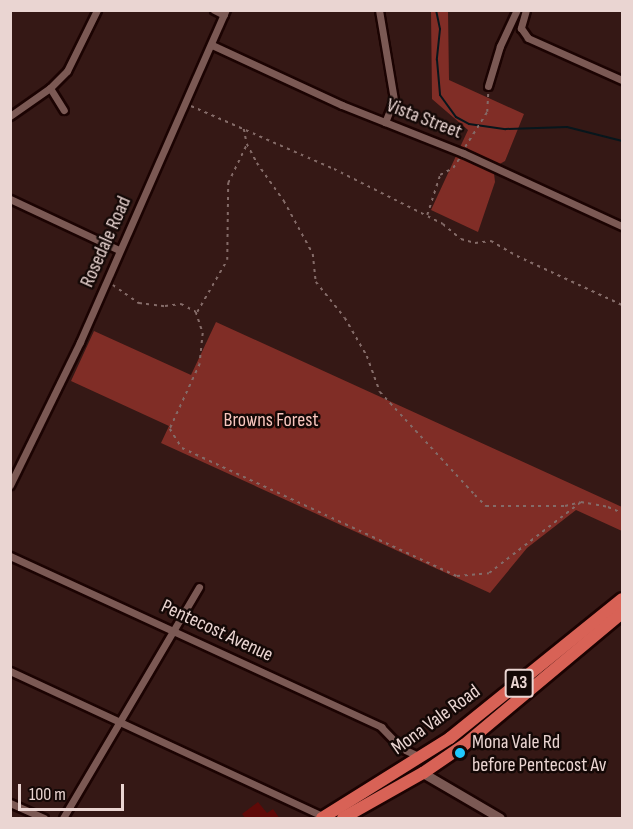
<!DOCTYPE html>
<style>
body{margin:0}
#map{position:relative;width:633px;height:829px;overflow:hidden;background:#351815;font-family:"Sofia Sans Condensed",sans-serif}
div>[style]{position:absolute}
.forest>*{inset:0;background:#802d26}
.stream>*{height:2px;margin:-1px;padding:0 1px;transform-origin:1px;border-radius:1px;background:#07161c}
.building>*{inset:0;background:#5f0a08}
.path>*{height:1.5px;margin-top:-0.75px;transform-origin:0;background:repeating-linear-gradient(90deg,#846b68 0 3px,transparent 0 7.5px)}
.roads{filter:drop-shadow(2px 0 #1b0302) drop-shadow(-2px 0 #1b0302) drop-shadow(0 2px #1b0302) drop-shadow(0 -2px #1b0302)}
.street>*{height:7px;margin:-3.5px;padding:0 3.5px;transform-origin:3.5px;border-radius:3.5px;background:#7b5954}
.secondary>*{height:9px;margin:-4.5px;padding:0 4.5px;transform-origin:4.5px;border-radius:4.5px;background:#7b5954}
.highway>*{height:12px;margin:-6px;padding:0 6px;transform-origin:6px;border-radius:6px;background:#d86256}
.dots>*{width:16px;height:16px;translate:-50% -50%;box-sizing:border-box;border:3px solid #140806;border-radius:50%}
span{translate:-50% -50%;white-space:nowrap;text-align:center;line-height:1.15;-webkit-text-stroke:5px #140806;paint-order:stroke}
.shield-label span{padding:2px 4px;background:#140806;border:2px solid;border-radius:4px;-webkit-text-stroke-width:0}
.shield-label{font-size:18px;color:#ead5d2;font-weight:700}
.street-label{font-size:20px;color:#ead5d2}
.park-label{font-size:20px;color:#f8c6be}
.poi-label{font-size:20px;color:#ead5d2}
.left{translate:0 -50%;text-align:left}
.frame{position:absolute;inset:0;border:12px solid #ead5d2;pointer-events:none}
.scale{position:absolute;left:18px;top:784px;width:106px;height:27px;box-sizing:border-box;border:3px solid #ead5d2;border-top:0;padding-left:8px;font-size:18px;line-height:21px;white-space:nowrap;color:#ead5d2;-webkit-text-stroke:4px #140806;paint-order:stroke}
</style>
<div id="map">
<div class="forest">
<i style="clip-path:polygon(431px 11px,448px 11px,449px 80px,524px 114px,505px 161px,498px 165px,494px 173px,495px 182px,478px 232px,431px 210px,468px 130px,432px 99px)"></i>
<i style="clip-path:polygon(216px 322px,622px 507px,622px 531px,576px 510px,527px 548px,490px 593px,161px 443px,169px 426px,71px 381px,94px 331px,191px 375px)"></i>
</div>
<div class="stream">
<i style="left:436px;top:10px;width:19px;rotate:78deg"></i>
<i style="left:440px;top:29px;width:31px;rotate:96deg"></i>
<i style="left:437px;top:60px;width:35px;rotate:85deg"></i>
<i style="left:440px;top:95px;width:27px;rotate:54deg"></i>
<i style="left:456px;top:117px;width:15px;rotate:28deg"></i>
<i style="left:469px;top:124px;width:37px;rotate:8deg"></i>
<i style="left:506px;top:129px;width:61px;rotate:-1.9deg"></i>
<i style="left:567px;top:127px;width:57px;rotate:14.3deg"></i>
</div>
<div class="building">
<i style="clip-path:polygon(258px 802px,267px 813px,273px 809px,280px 819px,246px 819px,242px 814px)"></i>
</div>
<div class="path">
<i style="left:191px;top:106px;width:156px;rotate:23.8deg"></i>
<i style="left:334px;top:169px;width:122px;rotate:26.8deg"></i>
<i style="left:443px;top:224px;width:23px;rotate:40deg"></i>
<i style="left:461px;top:239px;width:15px;rotate:16deg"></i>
<i style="left:475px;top:243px;width:16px;rotate:-7deg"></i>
<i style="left:491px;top:241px;width:30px;rotate:30deg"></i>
<i style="left:517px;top:256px;width:116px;rotate:25deg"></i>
<i style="left:244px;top:129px;width:15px;rotate:79deg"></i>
<i style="left:247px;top:144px;width:21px;rotate:62deg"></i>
<i style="left:257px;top:163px;width:47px;rotate:54.6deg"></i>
<i style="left:284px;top:201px;width:60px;rotate:61.3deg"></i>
<i style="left:313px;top:254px;width:28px;rotate:84deg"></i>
<i style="left:316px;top:282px;width:46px;rotate:51.1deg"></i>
<i style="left:345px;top:318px;width:44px;rotate:59.9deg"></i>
<i style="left:367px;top:356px;width:38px;rotate:70deg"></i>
<i style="left:380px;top:392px;width:140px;rotate:47.3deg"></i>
<i style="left:475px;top:495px;width:16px;rotate:45deg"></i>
<i style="left:486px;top:506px;width:79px"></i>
<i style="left:565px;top:506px;width:16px;rotate:-14deg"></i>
<i style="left:581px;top:502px;width:27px;rotate:10deg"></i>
<i style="left:608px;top:507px;width:15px;rotate:23deg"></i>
<i style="left:465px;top:147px;width:41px;rotate:-57.8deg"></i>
<i style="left:487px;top:112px;width:19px;rotate:-87deg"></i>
<i style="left:427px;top:215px;width:42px;rotate:-72deg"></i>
<i style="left:440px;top:175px;width:15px;rotate:-28deg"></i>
<i style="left:453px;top:168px;width:11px;rotate:-56deg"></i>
<i style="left:113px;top:285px;width:32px;rotate:35deg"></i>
<i style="left:139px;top:303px;width:26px;rotate:7deg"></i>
<i style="left:165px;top:306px;width:16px;rotate:-7deg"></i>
<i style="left:181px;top:304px;width:17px;rotate:28deg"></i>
<i style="left:196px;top:312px;width:22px;rotate:72deg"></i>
<i style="left:203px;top:333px;width:31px;rotate:96deg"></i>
<i style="left:200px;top:364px;width:72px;rotate:114.8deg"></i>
<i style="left:170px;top:429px;width:22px;rotate:58deg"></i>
<i style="left:182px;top:448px;width:303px;rotate:25deg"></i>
<i style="left:457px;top:576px;width:32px;rotate:-5deg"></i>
<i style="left:489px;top:573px;width:116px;rotate:-37.7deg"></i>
<i style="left:197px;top:312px;width:60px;rotate:-60deg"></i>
<i style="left:227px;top:260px;width:77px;rotate:-89.3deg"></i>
<i style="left:228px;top:183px;width:41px;rotate:-64.1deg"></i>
</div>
<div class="roads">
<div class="street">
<i style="left:214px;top:10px;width:11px;rotate:27deg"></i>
<i style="left:379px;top:10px;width:91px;rotate:80.5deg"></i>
<i style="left:394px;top:100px;width:24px;rotate:112deg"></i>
<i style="left:526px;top:10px;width:19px;rotate:106deg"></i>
<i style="left:521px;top:28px;width:12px;rotate:55deg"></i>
<i style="left:528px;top:38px;width:103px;rotate:24.1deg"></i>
<i style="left:212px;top:45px;width:143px;rotate:24.8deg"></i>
<i style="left:342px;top:105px;width:130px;rotate:21.6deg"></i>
<i style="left:463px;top:153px;width:175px;rotate:24.7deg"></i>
<i style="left:488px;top:86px;width:42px;rotate:-73.3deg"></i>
<i style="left:500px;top:46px;width:40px;rotate:-65deg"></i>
<i style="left:50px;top:88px;width:26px;rotate:58deg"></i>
<i style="left:10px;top:116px;width:49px;rotate:-35deg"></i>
<i style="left:50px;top:88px;width:24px;rotate:-45deg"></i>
<i style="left:67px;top:71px;width:68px;rotate:-63.8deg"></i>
<i style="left:10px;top:199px;width:120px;rotate:25.1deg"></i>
<i style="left:10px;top:485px;width:159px;rotate:-63.9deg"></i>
<i style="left:80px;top:342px;width:363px;rotate:-66.3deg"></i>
<i style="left:10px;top:556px;width:409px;rotate:24.7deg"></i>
<i style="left:381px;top:727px;width:29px;rotate:46deg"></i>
<i style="left:401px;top:748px;width:19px;rotate:25deg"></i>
<i style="left:10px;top:671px;width:347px;rotate:24.9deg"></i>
<i style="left:10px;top:803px;width:37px;rotate:24deg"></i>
<i style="left:63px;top:818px;width:268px;rotate:-59.5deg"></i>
</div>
<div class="secondary">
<i style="left:423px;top:773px;width:89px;rotate:30.3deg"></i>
</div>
<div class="highway">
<i style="left:322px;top:818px;width:151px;rotate:-32deg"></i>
<i style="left:450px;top:738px;width:221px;rotate:-38.9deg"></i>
<i style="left:343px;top:818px;width:92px;rotate:-29.4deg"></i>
<i style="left:423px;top:773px;width:50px;rotate:-34.3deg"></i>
<i style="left:464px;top:745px;width:206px;rotate:-39.9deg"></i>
</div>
</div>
<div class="dots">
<i style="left:460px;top:753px;background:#20c9fd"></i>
</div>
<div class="shield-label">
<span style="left:519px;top:683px">A3</span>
</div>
<div class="street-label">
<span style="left:424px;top:119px;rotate:21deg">Vista Street</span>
<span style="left:106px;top:242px;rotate:-66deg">Rosedale Road</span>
<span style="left:217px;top:631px;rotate:25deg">Pentecost Avenue</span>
<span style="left:436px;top:720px;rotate:-36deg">Mona Vale Road</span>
</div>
<div class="park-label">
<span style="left:271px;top:420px">Browns Forest</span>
</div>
<div class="poi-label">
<span class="left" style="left:472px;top:754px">Mona Vale Rd<br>before Pentecost Av</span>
</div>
<div class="frame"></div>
<div class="scale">100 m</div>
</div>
